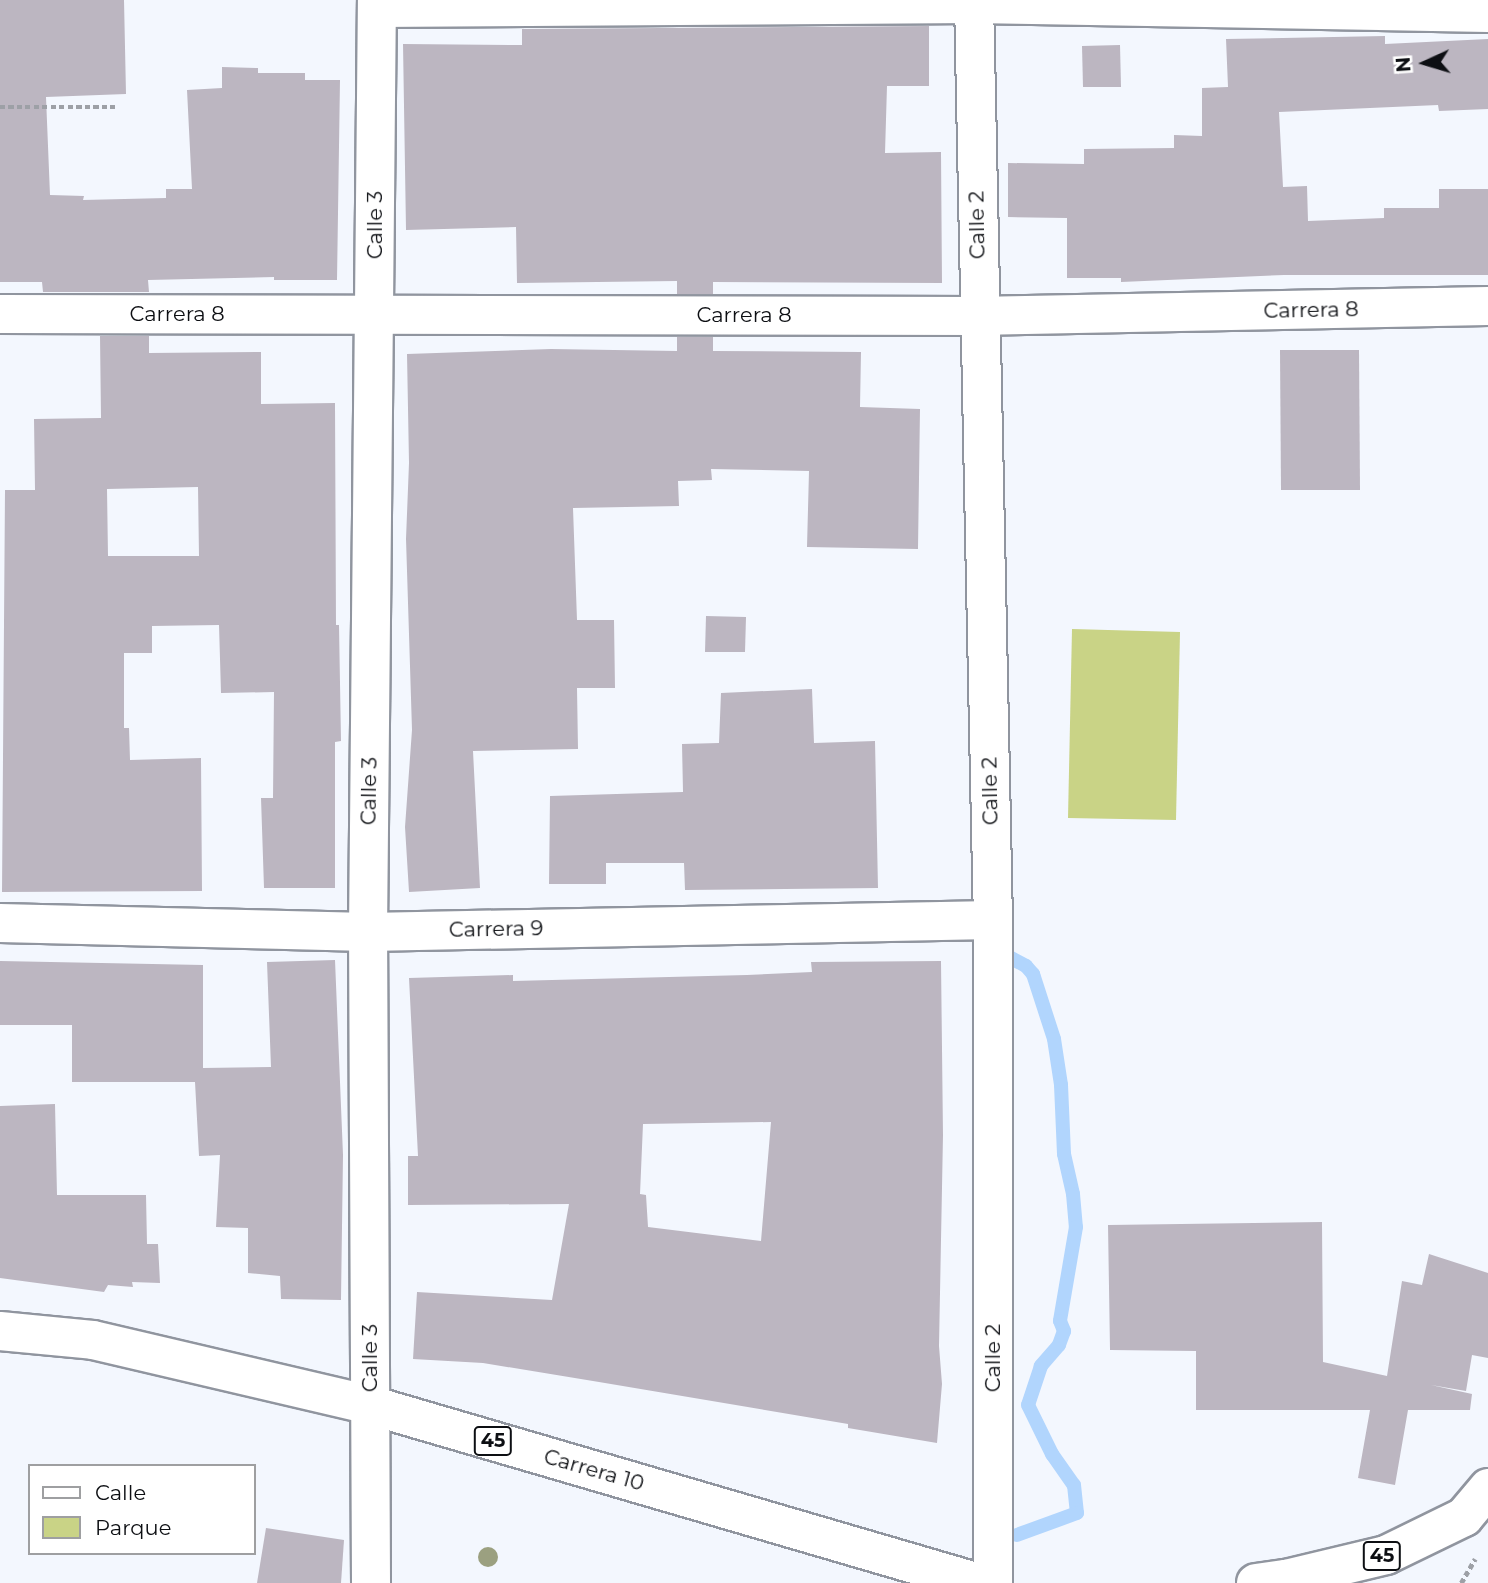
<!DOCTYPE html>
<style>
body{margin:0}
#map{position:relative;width:1488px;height:1583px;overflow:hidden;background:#f3f7fe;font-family:Montserrat,sans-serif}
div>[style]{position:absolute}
.green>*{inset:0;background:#c9d386}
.stream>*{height:14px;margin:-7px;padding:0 7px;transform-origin:7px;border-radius:7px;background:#b1d5fd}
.building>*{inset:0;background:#bcb6c1}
.path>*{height:4.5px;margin-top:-2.25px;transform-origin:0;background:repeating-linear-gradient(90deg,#9da0a6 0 5px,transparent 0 8.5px)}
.roads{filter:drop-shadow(2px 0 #90959f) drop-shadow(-2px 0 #90959f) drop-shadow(0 2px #90959f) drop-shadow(0 -2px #90959f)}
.minor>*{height:38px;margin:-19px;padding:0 19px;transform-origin:19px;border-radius:19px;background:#fff}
.primary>*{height:38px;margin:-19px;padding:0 19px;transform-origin:19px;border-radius:19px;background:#fff}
.trees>*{width:20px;height:20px;margin:-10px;border-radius:50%;background:#9ba080}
span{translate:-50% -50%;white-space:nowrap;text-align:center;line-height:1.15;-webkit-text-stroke:6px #fff;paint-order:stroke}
.shield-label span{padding:2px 5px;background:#fff;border:2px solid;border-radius:5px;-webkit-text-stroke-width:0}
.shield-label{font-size:19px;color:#0d0f13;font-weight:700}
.street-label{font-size:21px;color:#0d0f13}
.legend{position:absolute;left:28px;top:1464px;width:228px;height:91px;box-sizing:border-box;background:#fff;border:2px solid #9e9fa1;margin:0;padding:9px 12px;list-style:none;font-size:21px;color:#0d0f13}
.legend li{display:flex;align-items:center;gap:14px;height:35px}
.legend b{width:35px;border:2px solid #9e9fa1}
.north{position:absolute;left:1390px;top:28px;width:70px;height:70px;-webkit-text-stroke:5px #fff;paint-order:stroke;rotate:266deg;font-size:19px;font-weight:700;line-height:28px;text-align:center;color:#0d0f13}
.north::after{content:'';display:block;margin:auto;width:24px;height:32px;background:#0d0f13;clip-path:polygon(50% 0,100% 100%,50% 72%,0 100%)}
</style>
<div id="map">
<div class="green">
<i style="clip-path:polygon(1072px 629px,1180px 632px,1176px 820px,1068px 818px)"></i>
</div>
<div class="stream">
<i style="left:1011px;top:958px;width:17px;rotate:28deg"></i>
<i style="left:1026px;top:966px;width:11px;rotate:49deg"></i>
<i style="left:1033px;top:974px;width:68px;rotate:72.1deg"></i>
<i style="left:1054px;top:1039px;width:47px;rotate:81.3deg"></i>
<i style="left:1061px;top:1085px;width:69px;rotate:87.5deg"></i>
<i style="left:1064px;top:1154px;width:41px;rotate:77.3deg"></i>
<i style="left:1073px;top:1194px;width:33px;rotate:85deg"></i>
<i style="left:1076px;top:1227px;width:95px;rotate:99.7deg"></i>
<i style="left:1060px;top:1321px;width:11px;rotate:68deg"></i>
<i style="left:1064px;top:1331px;width:15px;rotate:110deg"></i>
<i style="left:1059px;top:1345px;width:28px;rotate:131deg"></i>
<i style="left:1041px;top:1366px;width:41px;rotate:108.4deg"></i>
<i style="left:1028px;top:1405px;width:55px;rotate:63.9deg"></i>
<i style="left:1052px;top:1454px;width:38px;rotate:55deg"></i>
<i style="left:1074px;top:1485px;width:28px;rotate:84deg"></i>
<i style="left:1077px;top:1513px;width:64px;rotate:159.9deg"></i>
</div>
<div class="building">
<i style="clip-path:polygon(0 0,124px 0,126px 94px,46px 97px,50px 195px,84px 196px,83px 200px,166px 198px,166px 189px,192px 189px,187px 90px,222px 88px,222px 67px,258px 68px,258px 73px,305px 73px,305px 80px,340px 80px,337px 280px,274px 280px,274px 277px,148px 280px,149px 292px,43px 292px,42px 282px,0 282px)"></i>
<i style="clip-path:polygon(929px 26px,929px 86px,887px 86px,885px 153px,941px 152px,942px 283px,713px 282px,713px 294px,677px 294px,677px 281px,517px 283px,516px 227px,406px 230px,403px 44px,522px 45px,522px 29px)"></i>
<i style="clip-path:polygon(1385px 36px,1385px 44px,1488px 39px,1488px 109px,1439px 111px,1438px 105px,1279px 112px,1283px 187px,1307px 186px,1308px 221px,1384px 218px,1384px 208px,1439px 208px,1439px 189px,1488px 189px,1488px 275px,1284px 275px,1121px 282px,1121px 278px,1067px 278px,1067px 218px,1008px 217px,1008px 163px,1084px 164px,1084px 149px,1174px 148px,1174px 135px,1202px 136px,1202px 88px,1228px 87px,1226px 39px)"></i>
<i style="clip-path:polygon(1120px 45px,1121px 87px,1083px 87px,1082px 46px)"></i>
<i style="clip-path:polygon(evenodd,100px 336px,149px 336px,149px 353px,261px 352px,261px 404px,335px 403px,336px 625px,339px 625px,341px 741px,335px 742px,335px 888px,264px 888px,261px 798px,273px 798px,274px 692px,221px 693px,219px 625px,152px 626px,152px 653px,124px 653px,124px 728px,129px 728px,130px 760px,201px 758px,202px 891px,2px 892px,5px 490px,35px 490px,34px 419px,101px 418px,100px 336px,198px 487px,199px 556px,108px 556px,107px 489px,198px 487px)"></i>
<i style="clip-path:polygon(677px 337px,713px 337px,713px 351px,861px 352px,860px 407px,920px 409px,918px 549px,807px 547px,809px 471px,711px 469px,712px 480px,678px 481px,679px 506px,573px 508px,577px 620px,614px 620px,615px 688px,577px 688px,578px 749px,473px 751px,480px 888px,409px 892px,405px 827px,412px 730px,406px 539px,409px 463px,407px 354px,551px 349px,677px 351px)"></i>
<i style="clip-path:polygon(1280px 350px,1359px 350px,1360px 490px,1281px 490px)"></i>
<i style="clip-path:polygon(706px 616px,746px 617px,745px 652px,705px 652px)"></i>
<i style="clip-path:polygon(812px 689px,814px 743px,875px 741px,878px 888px,685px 890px,684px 863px,606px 863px,606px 884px,549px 884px,550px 796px,683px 792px,682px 744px,719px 743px,721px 693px)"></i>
<i style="clip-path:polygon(335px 960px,343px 1155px,341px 1300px,281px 1299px,280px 1276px,248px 1273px,248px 1228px,216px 1227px,220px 1155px,199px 1156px,195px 1082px,72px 1082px,72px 1025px,0 1025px,0 961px,203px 965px,203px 1068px,271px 1067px,267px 962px)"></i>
<i style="clip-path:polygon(evenodd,941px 961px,943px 1135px,939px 1346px,942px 1384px,937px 1443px,848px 1428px,848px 1424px,599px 1382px,483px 1363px,413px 1359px,417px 1292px,552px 1300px,569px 1204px,408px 1205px,408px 1156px,418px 1156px,409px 978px,513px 975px,513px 981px,747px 975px,812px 972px,811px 962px,941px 961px,771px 1122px,761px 1241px,648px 1227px,646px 1195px,640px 1194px,643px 1124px,771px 1122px)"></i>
<i style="clip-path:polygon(55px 1104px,57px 1195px,146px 1195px,147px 1244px,158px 1244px,160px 1283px,132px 1282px,133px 1287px,108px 1285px,104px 1292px,0 1278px,0 1106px)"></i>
<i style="clip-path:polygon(1322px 1222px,1323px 1362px,1387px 1376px,1402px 1281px,1422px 1285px,1429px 1254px,1488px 1273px,1488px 1358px,1472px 1355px,1466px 1391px,1431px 1385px,1472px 1394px,1470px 1410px,1408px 1410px,1395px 1485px,1358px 1478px,1370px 1410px,1196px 1410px,1196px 1351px,1110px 1350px,1108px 1225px)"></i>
<i style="clip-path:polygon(266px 1528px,344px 1540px,341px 1583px,257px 1583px)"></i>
</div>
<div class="path">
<i style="left:0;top:107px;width:115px"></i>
<i style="left:1461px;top:1583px;width:28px;rotate:-60deg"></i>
</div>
<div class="roads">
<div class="minor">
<i style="left:974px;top:0;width:920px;rotate:88.82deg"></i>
<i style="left:993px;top:920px;width:663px;rotate:90deg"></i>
<i style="left:377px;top:8px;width:597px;rotate:-0.38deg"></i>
<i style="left:974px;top:4px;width:514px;rotate:1deg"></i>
<i style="left:0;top:314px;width:978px;rotate:0.12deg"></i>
<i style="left:978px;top:316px;width:510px;rotate:-1.12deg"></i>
<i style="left:0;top:923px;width:368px;rotate:1.4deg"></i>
<i style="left:368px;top:932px;width:625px;rotate:-1.1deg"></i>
<i style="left:371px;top:1583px;width:651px;rotate:-90.26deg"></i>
<i style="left:368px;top:932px;width:932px;rotate:-89.45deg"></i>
</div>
<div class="primary">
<i style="left:0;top:1331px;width:93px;rotate:5.5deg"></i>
<i style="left:93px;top:1340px;width:285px;rotate:13.2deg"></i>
<i style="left:370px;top:1405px;width:634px;rotate:16.29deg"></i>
<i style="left:1256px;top:1583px;width:30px;rotate:-8deg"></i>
<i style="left:1286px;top:1579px;width:103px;rotate:-13.5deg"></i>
<i style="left:1386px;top:1555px;width:87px;rotate:-26deg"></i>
<i style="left:1464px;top:1517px;width:38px;rotate:-50deg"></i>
</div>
</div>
<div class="trees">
<i style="left:488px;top:1557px"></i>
</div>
<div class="shield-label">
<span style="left:493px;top:1441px">45</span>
<span style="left:1382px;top:1556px">45</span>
</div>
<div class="street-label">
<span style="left:375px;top:225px;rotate:-90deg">Calle 3</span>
<span style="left:977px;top:225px;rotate:-91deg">Calle 2</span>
<span style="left:1311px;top:310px;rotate:-1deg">Carrera 8</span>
<span style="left:177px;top:314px">Carrera 8</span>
<span style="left:744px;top:315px">Carrera 8</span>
<span style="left:369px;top:791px;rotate:-89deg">Calle 3</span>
<span style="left:990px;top:791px;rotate:-91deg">Calle 2</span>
<span style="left:496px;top:929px;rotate:-1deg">Carrera 9</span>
<span style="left:370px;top:1358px;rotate:-90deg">Calle 3</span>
<span style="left:993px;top:1358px;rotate:-90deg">Calle 2</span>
<span style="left:594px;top:1470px;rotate:16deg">Carrera 10</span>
</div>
<ul class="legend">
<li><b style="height:9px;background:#fff"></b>Calle</li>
<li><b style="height:19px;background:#c9d386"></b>Parque</li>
</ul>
<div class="north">N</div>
</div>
